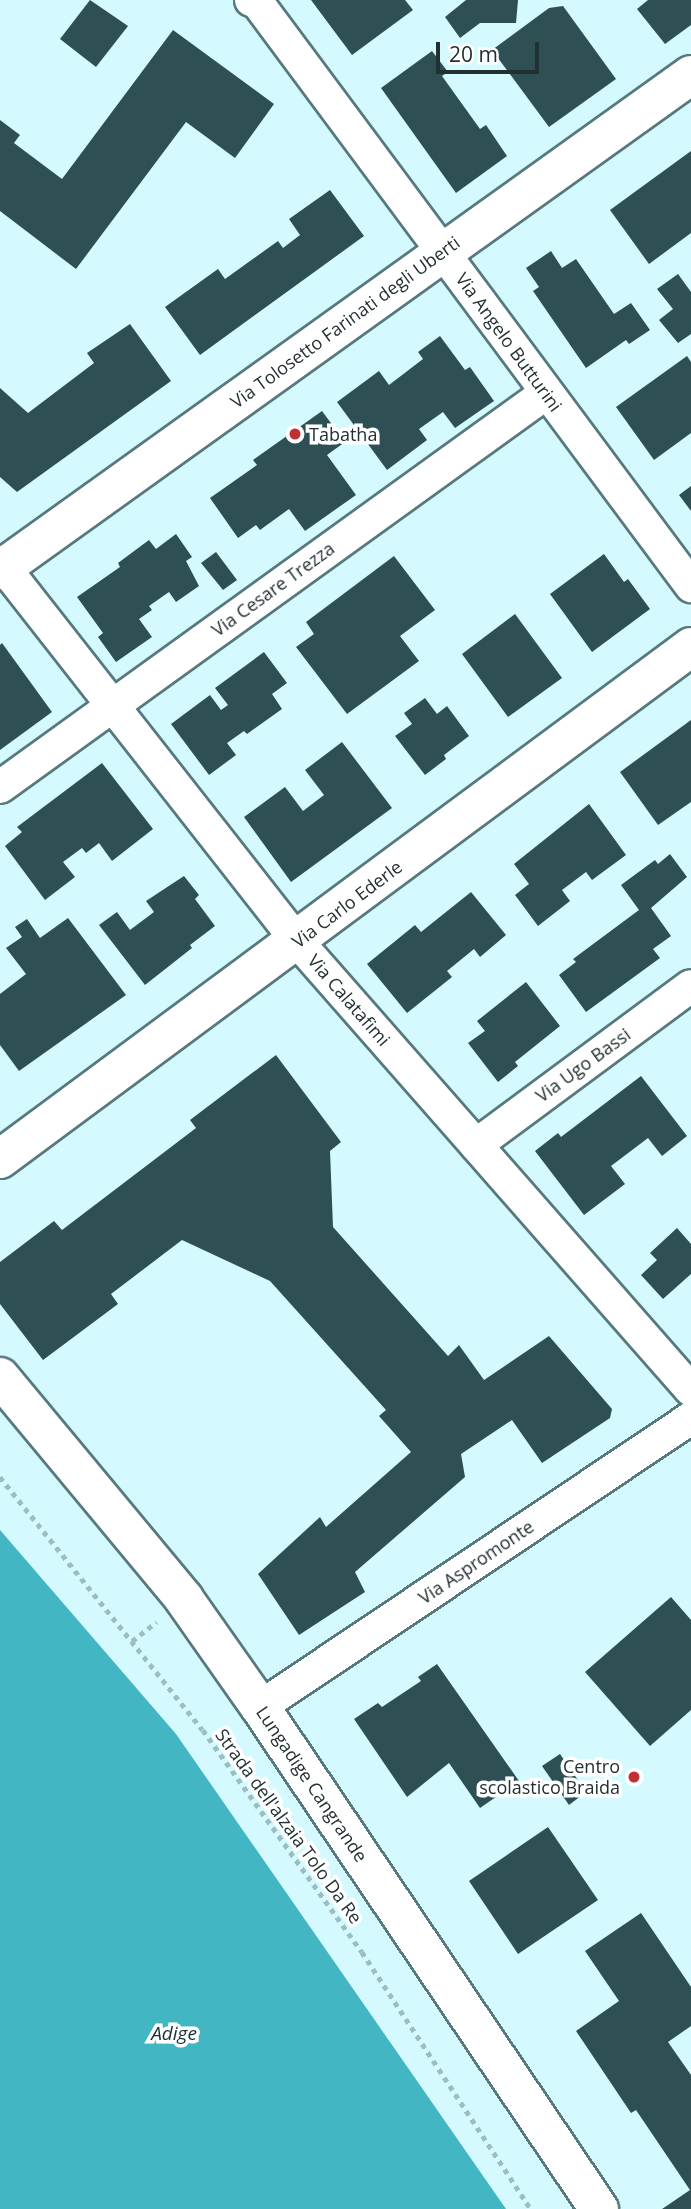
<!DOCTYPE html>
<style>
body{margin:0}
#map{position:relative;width:691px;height:2209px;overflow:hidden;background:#d4faff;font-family:"Open Sans",sans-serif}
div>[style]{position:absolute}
.water>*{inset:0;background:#43b6c3}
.building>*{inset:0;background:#2e4f53}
.path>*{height:4.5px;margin-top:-2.25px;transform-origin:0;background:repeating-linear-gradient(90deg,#9ebdc1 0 5px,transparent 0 10px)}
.roads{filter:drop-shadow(2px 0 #57797e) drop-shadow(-2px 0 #57797e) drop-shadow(0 2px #57797e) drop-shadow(0 -2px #57797e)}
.street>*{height:32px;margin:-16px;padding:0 16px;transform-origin:16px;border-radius:16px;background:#fff}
.secondary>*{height:38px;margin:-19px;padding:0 19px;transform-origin:19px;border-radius:19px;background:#fff}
.dots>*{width:19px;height:19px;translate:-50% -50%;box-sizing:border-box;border:4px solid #fff;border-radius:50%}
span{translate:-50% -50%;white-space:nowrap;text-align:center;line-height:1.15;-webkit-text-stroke:7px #fff;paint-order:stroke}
.street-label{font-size:18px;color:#223032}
.poi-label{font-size:18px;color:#223032}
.left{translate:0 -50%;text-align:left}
.right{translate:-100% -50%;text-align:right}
.water-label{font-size:19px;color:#173033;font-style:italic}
.scale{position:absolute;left:436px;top:42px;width:103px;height:32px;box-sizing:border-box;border:4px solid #223032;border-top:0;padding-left:9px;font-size:21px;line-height:24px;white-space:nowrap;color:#223032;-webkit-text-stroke:5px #fff;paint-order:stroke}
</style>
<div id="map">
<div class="water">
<i style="clip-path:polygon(0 1530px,176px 1734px,506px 2209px,0 2209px)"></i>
</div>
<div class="building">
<i style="clip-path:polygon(90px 0,128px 26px,96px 67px,60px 39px)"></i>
<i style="clip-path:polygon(311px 0,405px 0,413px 10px,352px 55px)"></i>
<i style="clip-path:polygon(466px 0,518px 0,516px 23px,480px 23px,460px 38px,445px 17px)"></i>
<i style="clip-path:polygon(648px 0,691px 0,691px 25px,665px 44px,637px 9px)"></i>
<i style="clip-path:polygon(563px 6px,616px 79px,549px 127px,492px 50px,549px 8px)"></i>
<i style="clip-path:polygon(173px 30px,274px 104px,235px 158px,186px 122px,76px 269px,0 211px,0 120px,20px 135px,14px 143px,62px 179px)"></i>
<i style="clip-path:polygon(432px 51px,448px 72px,442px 76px,480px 129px,486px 125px,507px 156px,456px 193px,381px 88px)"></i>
<i style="clip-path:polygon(691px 151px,691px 233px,649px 264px,610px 210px)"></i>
<i style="clip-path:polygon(330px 190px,364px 236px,200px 355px,165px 307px,218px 269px,225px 279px,278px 241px,283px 248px,300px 235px,289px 219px)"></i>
<i style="clip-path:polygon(551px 251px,562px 268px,576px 259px,614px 314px,631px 303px,650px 330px,629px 344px,626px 340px,586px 368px,533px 291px,539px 287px,526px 268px)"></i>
<i style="clip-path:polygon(678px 274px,691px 292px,691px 334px,678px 343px,659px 320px,673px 309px,657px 289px)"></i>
<i style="clip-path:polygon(130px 324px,171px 381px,17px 492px,0 477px,0 388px,28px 413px,94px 363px,87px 353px)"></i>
<i style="clip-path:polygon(440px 336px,465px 370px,470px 367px,494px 401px,455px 428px,443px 412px,419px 429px,427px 440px,387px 470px,337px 402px,379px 371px,389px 385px,423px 359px,418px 352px)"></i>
<i style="clip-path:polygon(687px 356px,691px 362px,691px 433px,654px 460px,616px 407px)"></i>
<i style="clip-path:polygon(322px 411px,345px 442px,327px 455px,356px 495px,305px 531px,289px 509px,260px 530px,256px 525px,238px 538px,210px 498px,257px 465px,253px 460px)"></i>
<i style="clip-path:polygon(691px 486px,691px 511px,679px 495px)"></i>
<i style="clip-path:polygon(176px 534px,192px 557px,186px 561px,199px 586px,176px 602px,169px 592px,149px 606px,152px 610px,139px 619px,152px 637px,116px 662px,98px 637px,103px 633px,77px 597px,120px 567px,118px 563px,149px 540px,156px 549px)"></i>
<i style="clip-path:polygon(216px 552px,237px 580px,223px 590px,201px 563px)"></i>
<i style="clip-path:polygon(604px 554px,624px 582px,628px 579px,650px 609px,592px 652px,550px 594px)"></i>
<i style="clip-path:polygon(394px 556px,435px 610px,400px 636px,419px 661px,347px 714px,296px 647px,314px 634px,306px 622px)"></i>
<i style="clip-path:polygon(515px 614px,562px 678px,508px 717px,462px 654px)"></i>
<i style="clip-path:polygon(2px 643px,52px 712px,0 750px,0 645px)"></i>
<i style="clip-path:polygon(264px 652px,287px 683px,272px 694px,282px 709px,247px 734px,244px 731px,227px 743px,236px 755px,209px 775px,171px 724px,210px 695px,221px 710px,228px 705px,215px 688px)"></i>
<i style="clip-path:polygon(425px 698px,437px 714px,447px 706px,469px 736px,444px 755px,446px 759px,425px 775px,395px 736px,412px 724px,404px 713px)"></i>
<i style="clip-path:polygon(691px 720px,691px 802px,658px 825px,620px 772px)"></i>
<i style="clip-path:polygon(342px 742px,392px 808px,291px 882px,244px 817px,285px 787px,303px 811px,324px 795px,305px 770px)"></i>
<i style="clip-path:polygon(102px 763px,153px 829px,112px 861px,99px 843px,86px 853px,82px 848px,63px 862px,75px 877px,45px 900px,5px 846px,22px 832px,17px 827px)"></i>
<i style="clip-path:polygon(589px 804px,626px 855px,592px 880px,586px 872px,562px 890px,570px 901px,538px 926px,515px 895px,529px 884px,514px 864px)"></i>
<i style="clip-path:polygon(670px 854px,687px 877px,651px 908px,671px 936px,653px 949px,660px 958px,586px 1012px,559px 975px,576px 962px,573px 959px,639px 910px,621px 885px,655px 860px,658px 864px)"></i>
<i style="clip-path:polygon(184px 876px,199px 895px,195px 899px,215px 926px,190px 945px,192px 948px,145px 985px,99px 925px,117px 912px,130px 930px,154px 912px,146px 901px)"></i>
<i style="clip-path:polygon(471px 892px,506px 935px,480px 957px,474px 949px,447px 971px,452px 977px,407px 1013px,367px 964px,415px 925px,421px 932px)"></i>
<i style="clip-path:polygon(68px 918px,126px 995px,19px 1071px,0 1045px,0 994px,26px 974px,6px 948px,22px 937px,15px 927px,27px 919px,40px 938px)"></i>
<i style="clip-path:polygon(526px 982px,560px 1026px,515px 1062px,518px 1066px,498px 1082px,468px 1043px,485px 1031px,477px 1021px)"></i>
<i style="clip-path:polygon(276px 1055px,341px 1142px,330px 1151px,333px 1227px,448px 1356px,459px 1345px,484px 1380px,549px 1336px,612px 1409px,610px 1418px,542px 1463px,512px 1420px,461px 1454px,465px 1477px,355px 1572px,365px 1592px,299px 1635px,258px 1574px,320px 1517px,326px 1527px,411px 1452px,379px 1416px,386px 1410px,270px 1281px,182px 1240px,111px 1294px,118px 1304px,43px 1360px,0 1304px,0 1262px,54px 1221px,62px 1230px,196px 1128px,190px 1120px)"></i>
<i style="clip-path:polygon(641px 1076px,687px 1136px,662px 1156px,648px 1138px,611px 1166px,625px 1184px,584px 1215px,535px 1151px,558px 1133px,561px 1137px)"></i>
<i style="clip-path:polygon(677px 1228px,691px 1244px,691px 1274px,663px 1299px,641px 1275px,657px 1260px,650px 1253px)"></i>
<i style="clip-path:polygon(671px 1597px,691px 1620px,691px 1710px,650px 1746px,585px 1672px)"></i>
<i style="clip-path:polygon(437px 1664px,519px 1781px,480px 1808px,449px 1763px,407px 1797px,354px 1719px,378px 1703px,382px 1707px,421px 1681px,418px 1677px)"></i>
<i style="clip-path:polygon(560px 1754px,586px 1792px,569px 1805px,542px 1766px)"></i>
<i style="clip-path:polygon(548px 1827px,598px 1900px,518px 1954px,469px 1881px)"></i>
<i style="clip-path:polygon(641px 1913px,691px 1987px,691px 2026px,668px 2042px,691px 2075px,691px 2209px,662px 2209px,690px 2190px,636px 2110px,631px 2113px,576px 2031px,619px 2001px,585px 1951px)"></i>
</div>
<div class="path">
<i style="left:0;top:1477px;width:324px;rotate:51.3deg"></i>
<i style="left:203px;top:1730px;width:273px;rotate:54.4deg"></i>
<i style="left:362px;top:1952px;width:308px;rotate:56.7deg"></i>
<i style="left:132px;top:1641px;width:31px;rotate:-38deg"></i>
</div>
<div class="roads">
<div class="street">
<i style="left:251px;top:0;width:6px;rotate:18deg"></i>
<i style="left:257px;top:2px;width:728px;rotate:53.38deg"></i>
<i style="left:0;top:562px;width:482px;rotate:51.9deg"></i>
<i style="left:297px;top:941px;width:597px;rotate:48.73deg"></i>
<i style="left:0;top:787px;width:673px;rotate:-35.81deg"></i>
<i style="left:476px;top:1145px;width:267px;rotate:-36.5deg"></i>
<i style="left:260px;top:1707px;width:519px;rotate:-33.84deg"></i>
</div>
<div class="secondary">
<i style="left:0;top:570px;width:850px;rotate:-35.62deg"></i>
<i style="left:0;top:1159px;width:860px;rotate:-36.54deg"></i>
<i style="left:0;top:1377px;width:288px;rotate:50.3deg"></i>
<i style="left:184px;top:1599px;width:132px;rotate:54.9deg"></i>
<i style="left:260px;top:1707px;width:606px;rotate:55.97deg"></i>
</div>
</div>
<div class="dots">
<i style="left:295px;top:434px;background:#bf302f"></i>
<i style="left:634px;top:1777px;background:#bf302f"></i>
</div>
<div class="street-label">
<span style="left:345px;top:322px;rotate:-36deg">Via Tolosetto Farinati degli Uberti</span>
<span style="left:509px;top:342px;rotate:54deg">Via Angelo Butturini</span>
<span style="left:273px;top:589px;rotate:-36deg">Via Cesare Trezza</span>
<span style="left:347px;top:904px;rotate:-37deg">Via Carlo Ederle</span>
<span style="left:349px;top:1000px;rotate:49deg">Via Calatafimi</span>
<span style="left:583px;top:1065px;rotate:-36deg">Via Ugo Bassi</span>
<span style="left:476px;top:1562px;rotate:-34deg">Via Aspromonte</span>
<span style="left:312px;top:1784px;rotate:56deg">Lungadige Cangrande</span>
<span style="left:289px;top:1826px;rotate:54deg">Strada dell'alzaia Tolo Da Re</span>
</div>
<div class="poi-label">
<span class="left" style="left:309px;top:434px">Tabatha</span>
<span class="right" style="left:620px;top:1777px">Centro<br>scolastico Braida</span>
</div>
<div class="water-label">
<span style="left:174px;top:2034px">Adige</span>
</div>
<div class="scale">20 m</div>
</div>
